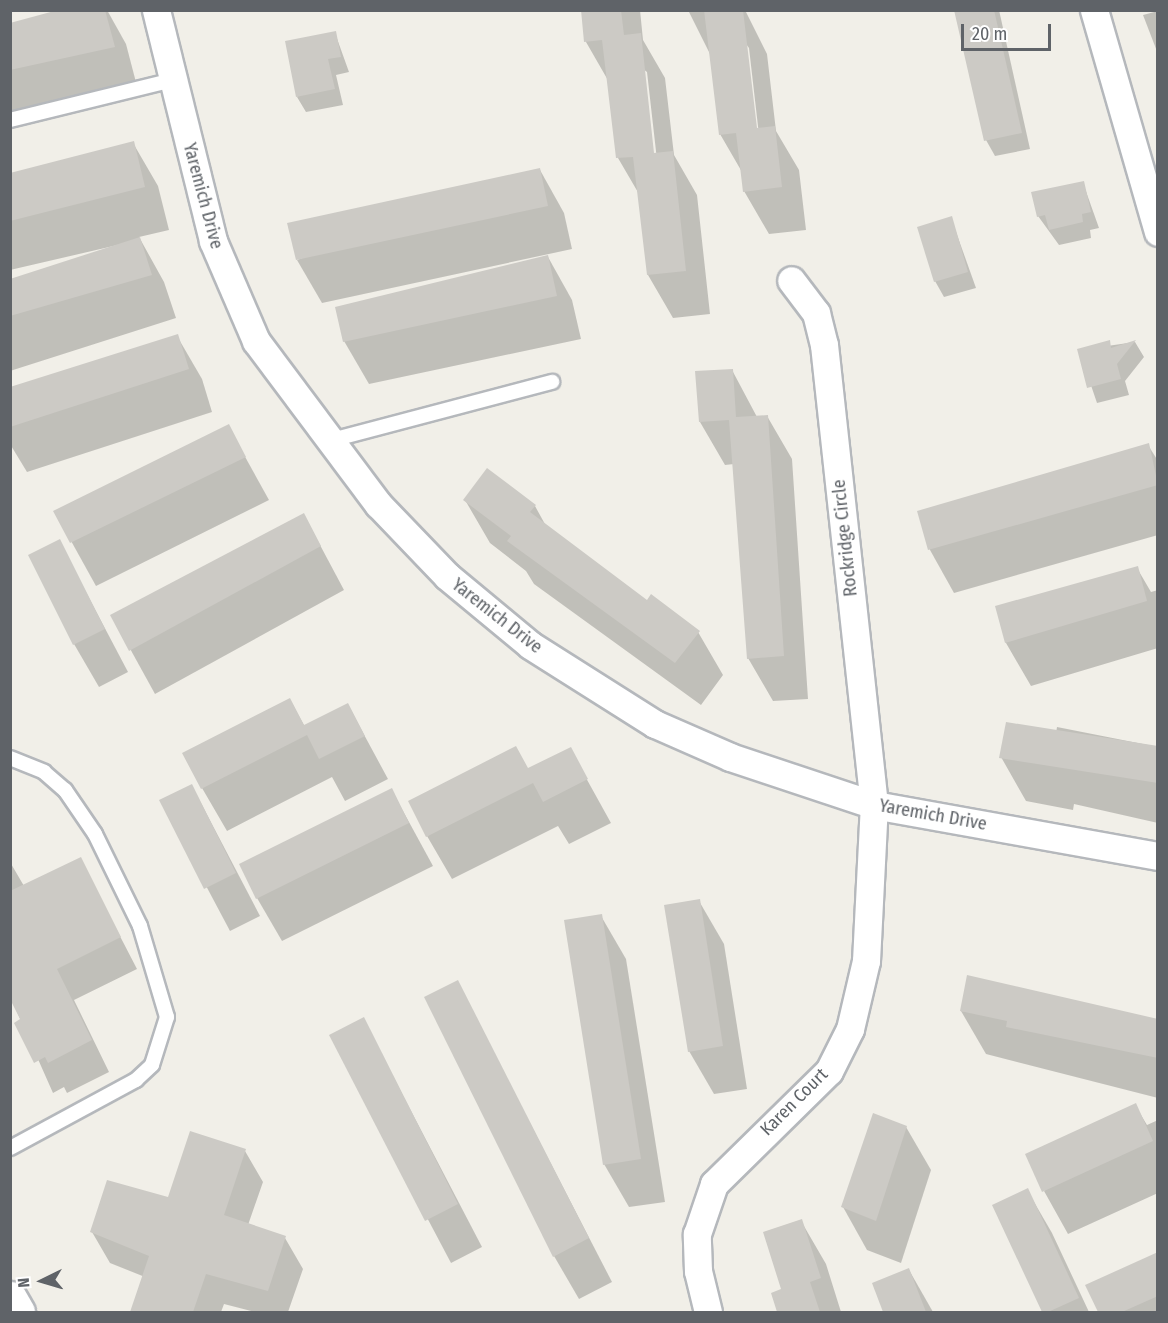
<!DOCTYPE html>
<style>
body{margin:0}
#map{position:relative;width:1168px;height:1323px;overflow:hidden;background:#f1efe8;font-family:"Fira Sans Condensed",sans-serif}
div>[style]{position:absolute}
.shadow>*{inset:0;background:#0003}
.building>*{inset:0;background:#cccac5}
.roads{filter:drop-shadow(2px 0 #b5b8bc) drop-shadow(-2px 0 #b5b8bc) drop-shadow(0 2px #b5b8bc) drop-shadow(0 -2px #b5b8bc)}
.service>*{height:14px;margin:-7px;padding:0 7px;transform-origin:7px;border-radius:7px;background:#fff}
.minor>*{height:27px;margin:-13.5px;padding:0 13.5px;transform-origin:13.5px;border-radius:13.5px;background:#fff}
.tertiary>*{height:33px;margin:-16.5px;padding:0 16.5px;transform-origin:16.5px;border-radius:16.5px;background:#fff}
span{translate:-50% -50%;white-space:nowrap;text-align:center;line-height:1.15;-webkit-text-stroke:5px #fff;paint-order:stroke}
.street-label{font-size:18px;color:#5f6368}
.frame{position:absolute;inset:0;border:12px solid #5f6368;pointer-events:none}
.north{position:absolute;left:12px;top:1251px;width:60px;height:60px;-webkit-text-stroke:4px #fff;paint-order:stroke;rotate:265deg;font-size:16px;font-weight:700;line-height:24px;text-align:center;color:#5f6368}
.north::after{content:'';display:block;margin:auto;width:21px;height:27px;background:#5f6368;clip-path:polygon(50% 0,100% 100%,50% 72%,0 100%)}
.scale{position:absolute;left:961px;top:24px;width:90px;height:27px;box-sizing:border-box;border:3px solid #5f6368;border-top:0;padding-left:8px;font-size:18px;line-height:21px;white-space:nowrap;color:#5f6368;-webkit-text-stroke:4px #fff;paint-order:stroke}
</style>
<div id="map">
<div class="shadow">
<i style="clip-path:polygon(64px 10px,107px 10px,126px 44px,138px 90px,10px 121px,10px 24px)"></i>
<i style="clip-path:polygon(evenodd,582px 10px,640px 10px,643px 40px,665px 78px,674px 155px,697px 195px,710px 314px,673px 318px,648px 275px,639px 194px,618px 158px,609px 82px,586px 42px,582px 10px,643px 69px,647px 72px,657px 160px,654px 160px,643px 69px)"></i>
<i style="clip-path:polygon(evenodd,688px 10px,745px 10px,767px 54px,776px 131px,799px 170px,806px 230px,769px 234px,744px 191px,742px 172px,720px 134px,711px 56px,688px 10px,746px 44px,749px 48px,759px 135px,756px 135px,746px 44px)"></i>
<i style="clip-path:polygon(955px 10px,999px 10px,1030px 149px,995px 156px,986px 140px)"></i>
<i style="clip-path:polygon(1158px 11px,1158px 54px,1143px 15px)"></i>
<i style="clip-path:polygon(335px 33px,349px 72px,336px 75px,343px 105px,306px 112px,297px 97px)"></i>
<i style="clip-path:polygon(133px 143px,158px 186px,169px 230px,139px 237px,164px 282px,176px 318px,10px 371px,10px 282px,135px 241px,10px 270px,10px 174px)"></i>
<i style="clip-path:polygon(540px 170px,564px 213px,572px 249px,322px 303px,297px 260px)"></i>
<i style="clip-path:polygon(1083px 183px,1099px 228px,1090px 230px,1091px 238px,1059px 245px,1038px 216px)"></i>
<i style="clip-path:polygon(951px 218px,976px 288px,944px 297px,935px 281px)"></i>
<i style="clip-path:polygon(548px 257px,572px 300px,581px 339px,369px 384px,344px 341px)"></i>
<i style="clip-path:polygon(177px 336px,202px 379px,212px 412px,27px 472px,10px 444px,10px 389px)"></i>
<i style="clip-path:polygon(1135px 342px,1144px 357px,1125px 381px,1129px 395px,1097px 403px,1079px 350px)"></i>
<i style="clip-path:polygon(732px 370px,757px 417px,767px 416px,792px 459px,808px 699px,773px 701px,748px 658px,734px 464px,725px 465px,700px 422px)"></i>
<i style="clip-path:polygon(228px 426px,269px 500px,96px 586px,55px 512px)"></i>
<i style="clip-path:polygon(1148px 445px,1158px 461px,1158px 535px,954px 593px,930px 550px,919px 512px)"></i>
<i style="clip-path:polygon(465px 500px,535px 506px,546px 526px,647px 603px,698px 632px,723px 675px,701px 705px,534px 584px,526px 571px,490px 543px)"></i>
<i style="clip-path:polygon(304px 515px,344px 590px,155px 694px,112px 616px)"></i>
<i style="clip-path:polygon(59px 541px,128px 672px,99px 687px,74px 644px)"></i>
<i style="clip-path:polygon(1137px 568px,1151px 592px,1158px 590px,1158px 648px,1031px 686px,1006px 643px,996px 607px)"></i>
<i style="clip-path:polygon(290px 700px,305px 727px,348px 705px,388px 779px,345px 801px,332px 777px,227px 831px,202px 788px)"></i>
<i style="clip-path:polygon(1057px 727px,1158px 747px,1158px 823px,1074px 804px,1073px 810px,1026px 801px,1001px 757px,1056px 733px)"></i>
<i style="clip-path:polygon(570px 749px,611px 823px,569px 844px,558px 826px,452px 879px,427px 836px)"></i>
<i style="clip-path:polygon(192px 786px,260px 916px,230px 931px,161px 801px)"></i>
<i style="clip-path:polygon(391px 789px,433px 866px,282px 941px,257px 898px)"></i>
<i style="clip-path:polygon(80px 859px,137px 969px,74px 1000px,109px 1072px,67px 1093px,64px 1087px,53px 1093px,10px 996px,10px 862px,24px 886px)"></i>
<i style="clip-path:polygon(699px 901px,724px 944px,747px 1089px,714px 1094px,689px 1051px)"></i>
<i style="clip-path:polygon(601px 916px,626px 959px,665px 1202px,629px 1207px,604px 1164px)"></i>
<i style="clip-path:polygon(457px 982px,612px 1282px,579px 1299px,554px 1256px)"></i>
<i style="clip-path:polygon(961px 1011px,1158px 1021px,1158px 1098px,986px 1054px)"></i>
<i style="clip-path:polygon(363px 1019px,482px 1247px,451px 1263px,331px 1036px)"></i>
<i style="clip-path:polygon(1135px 1105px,1147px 1125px,1158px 1120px,1158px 1193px,1068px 1234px,1044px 1191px)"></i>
<i style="clip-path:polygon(906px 1127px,931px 1170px,901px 1263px,867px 1250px,843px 1207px)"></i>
<i style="clip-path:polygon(245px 1151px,263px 1182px,248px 1225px,285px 1238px,303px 1269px,288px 1312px,255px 1312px,224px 1304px,221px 1312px,135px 1312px,145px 1277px,110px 1263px,92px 1232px,169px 1199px)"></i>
<i style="clip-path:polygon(1027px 1190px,1052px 1233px,1089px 1312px,1044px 1312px,994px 1206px)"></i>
<i style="clip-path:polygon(801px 1221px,826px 1264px,841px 1312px,778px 1312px,772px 1294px,783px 1290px)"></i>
<i style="clip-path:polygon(1158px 1254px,1158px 1312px,1100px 1312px,1087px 1286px)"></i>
<i style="clip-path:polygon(909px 1270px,933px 1312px,884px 1312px,873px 1284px)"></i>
</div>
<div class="building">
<i style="clip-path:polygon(58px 10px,105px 10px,115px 47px,10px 70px,10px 23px)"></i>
<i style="clip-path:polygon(581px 10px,621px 10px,624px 35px,641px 33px,654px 153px,673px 151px,686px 271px,647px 275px,633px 157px,616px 158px,602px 40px,584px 42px)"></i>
<i style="clip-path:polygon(704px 10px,743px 10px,757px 128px,775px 126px,782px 187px,743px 192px,736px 133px,719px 135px)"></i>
<i style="clip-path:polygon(954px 10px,994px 10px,1022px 133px,984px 141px)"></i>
<i style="clip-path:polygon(336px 31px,341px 57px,328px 59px,335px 89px,296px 97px,285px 41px)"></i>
<i style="clip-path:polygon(134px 141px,145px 187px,10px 221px,10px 173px)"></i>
<i style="clip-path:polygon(540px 168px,548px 206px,296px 260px,287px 223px)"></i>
<i style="clip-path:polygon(1084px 181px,1091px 212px,1082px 214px,1083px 222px,1049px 230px,1045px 215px,1037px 217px,1031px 192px)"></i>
<i style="clip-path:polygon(952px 216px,968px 272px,934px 282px,917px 227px)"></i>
<i style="clip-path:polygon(140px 237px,152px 275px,10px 316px,10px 279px)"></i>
<i style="clip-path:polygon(548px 255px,557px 296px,343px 342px,335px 307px)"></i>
<i style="clip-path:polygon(178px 334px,189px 369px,10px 427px,10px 387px)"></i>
<i style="clip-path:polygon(1110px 340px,1111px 348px,1136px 340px,1117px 364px,1121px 379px,1087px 388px,1077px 349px)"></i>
<i style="clip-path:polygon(733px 369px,736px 417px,768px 415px,784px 656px,747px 659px,729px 420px,699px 422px,695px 371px)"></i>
<i style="clip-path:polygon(229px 424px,246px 457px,70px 543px,53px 511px)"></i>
<i style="clip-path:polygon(1149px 443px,1158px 485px,928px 550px,917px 511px)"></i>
<i style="clip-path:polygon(487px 468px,536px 505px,530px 512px,647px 600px,651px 594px,700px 631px,675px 663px,507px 541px,511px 536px,463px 500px)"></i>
<i style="clip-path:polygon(304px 513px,321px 546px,129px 651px,110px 615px)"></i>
<i style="clip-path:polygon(60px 539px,105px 629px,73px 645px,28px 555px)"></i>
<i style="clip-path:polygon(1138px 566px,1147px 601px,1005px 643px,995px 606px)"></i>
<i style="clip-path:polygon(290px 698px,304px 725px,348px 703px,365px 736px,319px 759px,307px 735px,201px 789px,182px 753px)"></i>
<i style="clip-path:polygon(1006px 722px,1158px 746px,1158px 783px,999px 758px)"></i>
<i style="clip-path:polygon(516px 746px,528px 768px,571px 747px,588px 779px,543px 802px,533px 783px,426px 837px,408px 801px)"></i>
<i style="clip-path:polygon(192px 784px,236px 873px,204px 889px,159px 800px)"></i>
<i style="clip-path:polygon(392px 788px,409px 823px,256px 899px,239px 864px)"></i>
<i style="clip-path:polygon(81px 857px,121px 937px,57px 969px,92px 1040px,48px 1063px,45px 1057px,34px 1063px,14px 1023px,20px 1019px,10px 999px,10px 891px)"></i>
<i style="clip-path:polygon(700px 899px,723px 1046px,688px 1052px,664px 905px)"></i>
<i style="clip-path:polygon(602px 914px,641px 1159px,603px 1165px,564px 920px)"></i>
<i style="clip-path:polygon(967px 975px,1158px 1019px,1158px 1058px,1006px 1027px,1007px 1021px,960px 1011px)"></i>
<i style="clip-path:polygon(458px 980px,589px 1238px,553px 1257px,424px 997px)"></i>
<i style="clip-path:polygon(364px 1017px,458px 1204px,425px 1221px,329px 1035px)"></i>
<i style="clip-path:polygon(1136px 1103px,1153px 1141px,1042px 1192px,1025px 1154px)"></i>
<i style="clip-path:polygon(873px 1113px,907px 1126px,876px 1221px,841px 1207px)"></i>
<i style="clip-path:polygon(190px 1131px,246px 1149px,224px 1215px,286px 1236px,268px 1291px,206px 1274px,193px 1312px,130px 1312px,149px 1256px,90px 1232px,107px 1180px,168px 1197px)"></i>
<i style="clip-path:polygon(1028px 1188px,1079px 1298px,1048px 1312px,1042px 1312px,992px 1205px)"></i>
<i style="clip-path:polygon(802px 1219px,821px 1278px,810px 1282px,820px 1312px,777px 1312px,771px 1293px,781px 1289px,763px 1232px)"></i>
<i style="clip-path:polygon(1158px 1252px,1158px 1296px,1122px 1312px,1098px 1312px,1085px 1285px)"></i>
<i style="clip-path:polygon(909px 1268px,926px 1312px,883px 1312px,872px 1283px)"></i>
</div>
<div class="roads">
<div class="service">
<i style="left:10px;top:120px;width:168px;rotate:-13.8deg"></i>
<i style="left:328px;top:441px;width:232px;rotate:-14.8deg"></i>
<i style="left:10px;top:758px;width:37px;rotate:22deg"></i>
<i style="left:44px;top:772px;width:28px;rotate:41deg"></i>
<i style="left:65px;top:790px;width:53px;rotate:55.7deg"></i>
<i style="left:95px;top:834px;width:102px;rotate:63.9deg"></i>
<i style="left:140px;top:926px;width:95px;rotate:73.5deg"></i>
<i style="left:167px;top:1017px;width:50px;rotate:107.4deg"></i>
<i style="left:152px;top:1065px;width:22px;rotate:137deg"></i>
<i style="left:136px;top:1080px;width:143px;rotate:151.6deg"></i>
</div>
<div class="minor">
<i style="left:156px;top:10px;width:238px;rotate:76.1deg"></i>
<i style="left:213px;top:241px;width:109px;rotate:66.7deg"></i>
<i style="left:256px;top:341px;width:204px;rotate:53.2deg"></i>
<i style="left:378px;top:504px;width:100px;rotate:46.2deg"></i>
<i style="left:447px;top:576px;width:108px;rotate:39.7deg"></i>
<i style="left:530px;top:645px;width:148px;rotate:32.3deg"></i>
<i style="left:655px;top:724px;width:82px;rotate:23.7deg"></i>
<i style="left:730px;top:757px;width:152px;rotate:18.4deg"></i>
<i style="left:874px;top:805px;width:289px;rotate:10.2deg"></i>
<i style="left:1094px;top:10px;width:231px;rotate:73.9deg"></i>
<i style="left:708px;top:1312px;width:42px;rotate:-103.7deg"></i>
<i style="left:698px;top:1271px;width:37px;rotate:-92deg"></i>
<i style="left:697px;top:1234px;width:53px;rotate:-71.2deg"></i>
<i style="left:714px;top:1184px;width:161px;rotate:-44.5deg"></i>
<i style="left:829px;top:1071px;width:47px;rotate:-63.4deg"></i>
<i style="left:850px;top:1029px;width:70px;rotate:-76.8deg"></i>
<i style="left:866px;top:961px;width:156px;rotate:-87.1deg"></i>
<i style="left:874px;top:805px;width:463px;rotate:-96.2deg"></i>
<i style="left:824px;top:345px;width:33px;rotate:-104deg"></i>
<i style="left:816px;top:313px;width:41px;rotate:-127.1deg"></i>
</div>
<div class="tertiary">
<i style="left:10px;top:1298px;width:16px;rotate:60deg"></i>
</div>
</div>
<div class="street-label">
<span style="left:203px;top:196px;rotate:75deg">Yaremich Drive</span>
<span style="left:845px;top:538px;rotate:-96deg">Rockridge Circle</span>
<span style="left:497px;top:616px;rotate:38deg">Yaremich Drive</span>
<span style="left:933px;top:815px;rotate:10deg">Yaremich Drive</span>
<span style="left:794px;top:1102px;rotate:-45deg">Karen Court</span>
</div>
<div class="frame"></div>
<div class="north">N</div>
<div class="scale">20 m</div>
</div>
